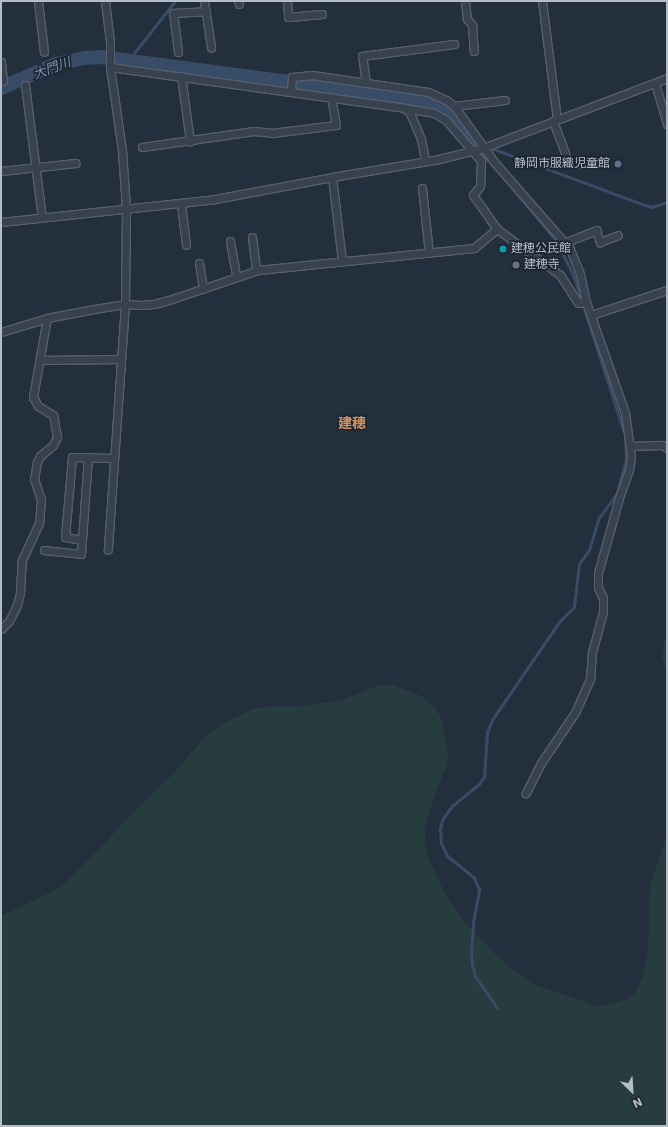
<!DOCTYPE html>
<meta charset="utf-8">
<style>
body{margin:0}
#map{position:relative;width:668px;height:1127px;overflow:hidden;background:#242f3e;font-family:"DejaVu Sans","Noto Sans JP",sans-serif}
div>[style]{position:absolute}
.green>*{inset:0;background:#263c3f}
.stream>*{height:2.5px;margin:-1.25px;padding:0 1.25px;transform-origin:1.25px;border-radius:1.25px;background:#394c67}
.river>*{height:14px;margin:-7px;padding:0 7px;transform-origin:7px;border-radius:7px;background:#394c67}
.roads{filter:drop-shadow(1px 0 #565f6c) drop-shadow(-1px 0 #565f6c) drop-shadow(0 1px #565f6c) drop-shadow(0 -1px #565f6c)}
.minor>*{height:7px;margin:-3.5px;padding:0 3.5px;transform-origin:3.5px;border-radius:3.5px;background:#38414e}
.dots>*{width:11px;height:11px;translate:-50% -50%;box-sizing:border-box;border:2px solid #1d2633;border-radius:50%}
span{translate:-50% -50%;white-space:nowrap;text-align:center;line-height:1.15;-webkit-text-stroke:3.5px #1d2633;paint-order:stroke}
.poi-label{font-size:12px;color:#b4bcc9}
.right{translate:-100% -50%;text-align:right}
.left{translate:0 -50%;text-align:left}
.water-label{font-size:13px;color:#7c92b1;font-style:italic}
.quarter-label{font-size:14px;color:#d59563;font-weight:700}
.frame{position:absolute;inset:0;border:2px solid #b4bcc9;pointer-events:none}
.north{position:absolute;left:612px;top:1071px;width:40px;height:40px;-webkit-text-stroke:3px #1d2633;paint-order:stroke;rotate:155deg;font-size:11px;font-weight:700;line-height:16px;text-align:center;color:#b4bcc9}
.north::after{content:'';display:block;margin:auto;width:14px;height:18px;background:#b4bcc9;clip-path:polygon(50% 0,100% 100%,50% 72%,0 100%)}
</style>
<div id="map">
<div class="green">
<i style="clip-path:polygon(667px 627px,667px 672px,662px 658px)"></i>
<i style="clip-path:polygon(393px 685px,421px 696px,433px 705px,441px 717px,444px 733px,448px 754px,446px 767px,434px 796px,425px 827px,425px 845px,431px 863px,444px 892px,463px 920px,498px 957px,531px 983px,599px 1007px,627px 999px,636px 992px,642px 979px,648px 953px,650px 886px,667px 835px,667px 1126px,1px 1126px,1px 916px,58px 889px,105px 843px,123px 822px,173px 774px,203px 739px,222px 724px,253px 709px,273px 706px,298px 706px,340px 701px,376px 686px)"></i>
</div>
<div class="stream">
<i style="left:128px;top:61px;width:76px;rotate:-51.9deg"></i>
<i style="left:473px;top:141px;width:24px;rotate:52deg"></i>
<i style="left:491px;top:148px;width:164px;rotate:20.3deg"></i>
<i style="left:645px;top:205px;width:7px;rotate:16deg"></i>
<i style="left:652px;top:207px;width:16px;rotate:-18deg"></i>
<i style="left:510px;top:185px;width:72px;rotate:50.1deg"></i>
<i style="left:556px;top:240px;width:37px;rotate:63deg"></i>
<i style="left:573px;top:273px;width:166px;rotate:72.1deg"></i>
<i style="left:497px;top:1008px;width:38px;rotate:-125deg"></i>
<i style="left:475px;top:977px;width:13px;rotate:-103deg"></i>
<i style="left:472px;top:964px;width:11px;rotate:-95deg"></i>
<i style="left:471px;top:953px;width:31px;rotate:-86deg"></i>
<i style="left:473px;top:922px;width:33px;rotate:-79deg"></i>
<i style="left:479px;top:890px;width:13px;rotate:-113deg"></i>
<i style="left:474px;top:878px;width:35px;rotate:-141deg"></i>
<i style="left:447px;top:856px;width:14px;rotate:-115deg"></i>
<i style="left:441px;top:843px;width:14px;rotate:-94deg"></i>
<i style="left:440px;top:829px;width:9px;rotate:-77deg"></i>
<i style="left:442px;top:820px;width:17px;rotate:-54deg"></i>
<i style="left:452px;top:806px;width:35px;rotate:-39deg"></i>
<i style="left:479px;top:784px;width:9px;rotate:-54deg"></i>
<i style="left:484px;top:777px;width:44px;rotate:-86.1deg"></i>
<i style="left:487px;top:733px;width:14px;rotate:-69deg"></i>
<i style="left:492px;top:720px;width:119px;rotate:-55.6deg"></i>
<i style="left:559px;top:622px;width:21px;rotate:-45deg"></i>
<i style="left:574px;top:607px;width:43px;rotate:-83.4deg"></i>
<i style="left:579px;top:564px;width:17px;rotate:-54deg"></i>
<i style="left:589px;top:550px;width:34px;rotate:-73deg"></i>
<i style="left:599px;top:518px;width:31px;rotate:-54deg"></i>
<i style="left:617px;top:493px;width:34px;rotate:-75deg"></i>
<i style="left:626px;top:460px;width:24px;rotate:-92deg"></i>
</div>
<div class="river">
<i style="left:1px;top:88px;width:60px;rotate:-23.6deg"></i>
<i style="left:56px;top:64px;width:30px;rotate:-12deg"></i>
<i style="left:85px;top:58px;width:15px;rotate:-4deg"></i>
<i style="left:100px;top:57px;width:321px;rotate:7.5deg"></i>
<i style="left:418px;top:99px;width:25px;rotate:26deg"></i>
<i style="left:441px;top:110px;width:21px;rotate:39deg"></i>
<i style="left:457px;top:123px;width:24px;rotate:48deg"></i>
</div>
<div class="roads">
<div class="minor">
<i style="left:38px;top:1px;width:51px;rotate:83.3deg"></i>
<i style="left:105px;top:1px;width:41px;rotate:83deg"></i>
<i style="left:110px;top:42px;width:25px;rotate:90deg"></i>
<i style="left:110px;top:67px;width:84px;rotate:81.8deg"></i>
<i style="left:122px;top:150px;width:58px;rotate:86.1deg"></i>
<i style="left:126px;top:208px;width:96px;rotate:90.6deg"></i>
<i style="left:125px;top:304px;width:246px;rotate:94deg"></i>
<i style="left:204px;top:1px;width:47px;rotate:81.3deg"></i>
<i style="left:238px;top:1px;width:3px;rotate:72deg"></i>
<i style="left:287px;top:1px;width:16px;rotate:86deg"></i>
<i style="left:288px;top:17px;width:34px;rotate:-5deg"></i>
<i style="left:465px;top:1px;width:18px;rotate:84deg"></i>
<i style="left:467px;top:19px;width:8px;rotate:50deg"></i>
<i style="left:472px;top:25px;width:26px;rotate:86deg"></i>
<i style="left:542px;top:1px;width:119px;rotate:82.8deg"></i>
<i style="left:178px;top:52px;width:39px;rotate:-97deg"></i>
<i style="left:173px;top:13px;width:33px;rotate:-3deg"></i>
<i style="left:1px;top:62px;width:19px;rotate:84deg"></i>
<i style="left:110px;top:67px;width:297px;rotate:7.9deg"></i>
<i style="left:404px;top:108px;width:8px;rotate:40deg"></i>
<i style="left:410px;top:113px;width:28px;rotate:67deg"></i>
<i style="left:421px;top:139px;width:21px;rotate:79deg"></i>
<i style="left:181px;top:76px;width:66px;rotate:82.1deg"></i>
<i style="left:366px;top:83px;width:27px;rotate:-98deg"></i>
<i style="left:362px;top:56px;width:93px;rotate:-7.4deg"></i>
<i style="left:655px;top:83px;width:43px;rotate:73.7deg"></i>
<i style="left:25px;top:85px;width:133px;rotate:82.7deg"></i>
<i style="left:291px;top:91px;width:14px;rotate:-86deg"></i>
<i style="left:292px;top:77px;width:20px;rotate:-6deg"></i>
<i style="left:312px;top:75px;width:117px;rotate:8.3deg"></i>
<i style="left:428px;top:92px;width:20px;rotate:24deg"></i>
<i style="left:446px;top:100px;width:10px;rotate:37deg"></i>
<i style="left:454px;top:106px;width:70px;rotate:54.3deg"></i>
<i style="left:495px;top:163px;width:114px;rotate:48.9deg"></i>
<i style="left:570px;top:249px;width:27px;rotate:68deg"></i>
<i style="left:580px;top:274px;width:29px;rotate:78deg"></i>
<i style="left:586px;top:302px;width:118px;rotate:70.6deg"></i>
<i style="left:625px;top:413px;width:43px;rotate:82.1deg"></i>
<i style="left:631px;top:456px;width:14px;rotate:98deg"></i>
<i style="left:629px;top:470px;width:30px;rotate:110deg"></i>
<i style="left:619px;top:498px;width:78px;rotate:105.6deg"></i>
<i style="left:598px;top:573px;width:14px;rotate:90deg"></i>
<i style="left:598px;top:587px;width:12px;rotate:66deg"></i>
<i style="left:603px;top:598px;width:14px;rotate:90deg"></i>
<i style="left:603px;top:612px;width:41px;rotate:105.4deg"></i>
<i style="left:592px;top:652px;width:27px;rotate:94deg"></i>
<i style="left:590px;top:679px;width:35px;rotate:114deg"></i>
<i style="left:576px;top:711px;width:63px;rotate:123.9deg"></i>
<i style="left:541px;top:763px;width:34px;rotate:117deg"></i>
<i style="left:454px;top:106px;width:51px;rotate:-6.7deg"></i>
<i style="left:404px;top:108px;width:30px;rotate:9deg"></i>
<i style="left:434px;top:113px;width:14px;rotate:30deg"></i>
<i style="left:446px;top:120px;width:54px;rotate:49.5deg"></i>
<i style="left:481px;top:161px;width:25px;rotate:92deg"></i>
<i style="left:480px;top:186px;width:11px;rotate:128deg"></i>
<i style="left:473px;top:195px;width:42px;rotate:54.8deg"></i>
<i style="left:553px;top:121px;width:43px;rotate:69.4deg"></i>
<i style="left:568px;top:161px;width:10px;rotate:17deg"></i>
<i style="left:142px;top:147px;width:113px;rotate:-8.1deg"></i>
<i style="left:254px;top:131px;width:18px;rotate:6deg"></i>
<i style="left:272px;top:133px;width:64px;rotate:-7.1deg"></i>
<i style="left:336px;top:125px;width:28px;rotate:-100deg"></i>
<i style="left:1px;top:171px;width:75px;rotate:-6.1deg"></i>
<i style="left:332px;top:177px;width:85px;rotate:83.2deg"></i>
<i style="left:422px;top:188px;width:65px;rotate:83.9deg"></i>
<i style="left:181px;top:204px;width:41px;rotate:83deg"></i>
<i style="left:1px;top:222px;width:215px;rotate:-6.1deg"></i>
<i style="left:215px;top:199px;width:119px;rotate:-10.6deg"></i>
<i style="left:332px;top:177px;width:109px;rotate:-9.5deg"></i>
<i style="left:439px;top:159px;width:45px;rotate:-14deg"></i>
<i style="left:483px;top:148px;width:197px;rotate:-20.8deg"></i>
<i style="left:252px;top:237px;width:33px;rotate:83deg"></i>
<i style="left:230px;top:241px;width:36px;rotate:80deg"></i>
<i style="left:564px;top:243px;width:35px;rotate:-22deg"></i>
<i style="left:596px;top:230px;width:13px;rotate:72deg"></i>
<i style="left:600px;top:242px;width:19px;rotate:-21deg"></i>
<i style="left:199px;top:263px;width:26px;rotate:81deg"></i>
<i style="left:591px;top:315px;width:80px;rotate:-18.2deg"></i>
<i style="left:1px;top:332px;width:48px;rotate:-16.9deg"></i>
<i style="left:47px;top:318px;width:48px;rotate:-10.8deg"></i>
<i style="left:94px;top:309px;width:31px;rotate:-9deg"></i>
<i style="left:125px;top:304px;width:16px;rotate:4deg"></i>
<i style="left:141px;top:305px;width:13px;rotate:-4deg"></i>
<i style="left:154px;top:304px;width:16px;rotate:-15deg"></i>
<i style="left:169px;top:300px;width:94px;rotate:-18.6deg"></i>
<i style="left:258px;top:270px;width:217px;rotate:-5.8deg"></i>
<i style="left:474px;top:248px;width:30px;rotate:-40deg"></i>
<i style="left:497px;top:229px;width:78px;rotate:36.1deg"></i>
<i style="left:560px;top:275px;width:33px;rotate:57deg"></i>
<i style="left:578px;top:303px;width:8px;rotate:-7deg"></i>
<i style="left:40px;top:360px;width:81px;rotate:-0.7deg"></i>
<i style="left:630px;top:446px;width:32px;rotate:-2deg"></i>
<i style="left:662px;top:445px;width:6px;rotate:31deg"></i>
<i style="left:82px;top:540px;width:17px;rotate:-170deg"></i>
<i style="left:65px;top:537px;width:80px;rotate:-85deg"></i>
<i style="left:72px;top:457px;width:42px;rotate:1.4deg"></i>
<i style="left:44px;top:550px;width:37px;rotate:6deg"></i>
<i style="left:81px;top:554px;width:97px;rotate:-85.9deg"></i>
<i style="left:1px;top:629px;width:11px;rotate:-45deg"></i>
<i style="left:9px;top:621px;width:18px;rotate:-63deg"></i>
<i style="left:17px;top:605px;width:12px;rotate:-76deg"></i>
<i style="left:20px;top:593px;width:33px;rotate:-87deg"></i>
<i style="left:22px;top:560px;width:41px;rotate:-65.3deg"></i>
<i style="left:39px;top:523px;width:23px;rotate:-85deg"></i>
<i style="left:41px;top:500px;width:22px;rotate:-108deg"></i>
<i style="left:34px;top:479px;width:17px;rotate:-80deg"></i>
<i style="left:37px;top:462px;width:7px;rotate:-63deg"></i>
<i style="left:40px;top:456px;width:17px;rotate:-40deg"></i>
<i style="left:53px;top:445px;width:9px;rotate:-63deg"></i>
<i style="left:57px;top:437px;width:22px;rotate:-100deg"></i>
<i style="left:53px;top:415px;width:17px;rotate:-149deg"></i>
<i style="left:38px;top:406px;width:10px;rotate:-119deg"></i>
<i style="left:33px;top:397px;width:80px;rotate:-80deg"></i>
</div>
</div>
<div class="dots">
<i style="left:618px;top:164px;background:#5c6f8a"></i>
<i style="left:503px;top:249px;background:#0f9aa8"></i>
<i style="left:516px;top:265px;background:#6b7280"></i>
</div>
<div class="poi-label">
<span class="right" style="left:610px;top:164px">静岡市服織児童館</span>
<span class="left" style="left:511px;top:249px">建穂公民館</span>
<span class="left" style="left:524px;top:265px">建穂寺</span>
</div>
<div class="water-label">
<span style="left:52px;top:69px;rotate:-20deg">大門川</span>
</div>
<div class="quarter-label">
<span style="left:352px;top:423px">建穂</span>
</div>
<div class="frame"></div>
<div class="north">N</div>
</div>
